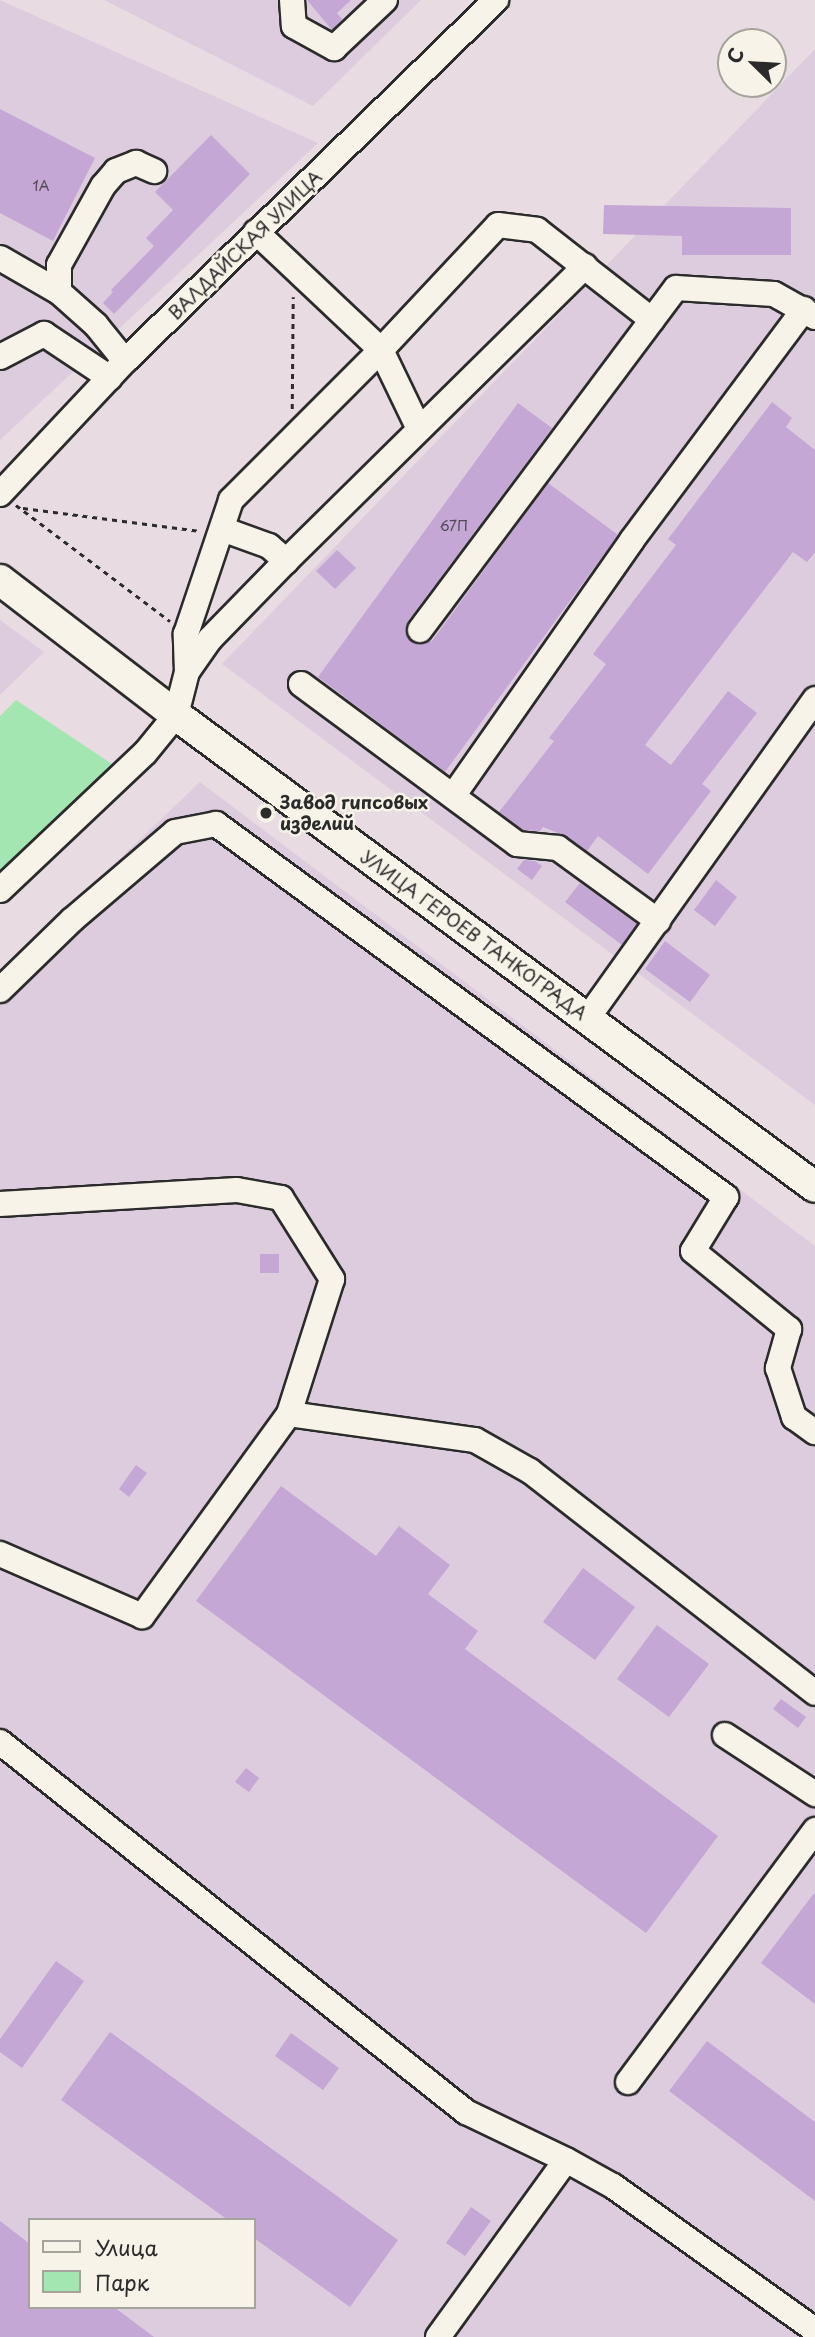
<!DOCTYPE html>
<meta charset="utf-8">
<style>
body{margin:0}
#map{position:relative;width:815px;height:2337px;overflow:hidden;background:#e8dce2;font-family:"Playpen Sans",sans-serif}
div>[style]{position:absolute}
.built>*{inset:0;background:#ddccde}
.green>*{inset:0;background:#a3e6b1}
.building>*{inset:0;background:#c4a7d4}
.path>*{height:2.5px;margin-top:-1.25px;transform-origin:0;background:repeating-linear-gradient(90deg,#2b2b2b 0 5px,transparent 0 10px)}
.roads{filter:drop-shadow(2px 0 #2b2b2b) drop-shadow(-2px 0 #2b2b2b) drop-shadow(0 2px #2b2b2b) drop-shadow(0 -2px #2b2b2b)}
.minor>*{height:24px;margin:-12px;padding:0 12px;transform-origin:12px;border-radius:12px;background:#f7f3e8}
.major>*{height:30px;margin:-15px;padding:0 15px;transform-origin:15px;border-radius:15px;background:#f7f3e8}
.dots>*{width:19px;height:19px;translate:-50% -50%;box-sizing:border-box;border:4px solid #f7f3e8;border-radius:50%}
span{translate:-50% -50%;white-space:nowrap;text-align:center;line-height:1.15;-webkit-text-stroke:5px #f7f3e8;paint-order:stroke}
.number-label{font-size:14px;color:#514a55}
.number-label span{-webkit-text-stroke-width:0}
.street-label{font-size:18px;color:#2b2b2b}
.poi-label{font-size:18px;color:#2b2b2b;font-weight:700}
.left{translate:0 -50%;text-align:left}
.legend{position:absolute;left:28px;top:2218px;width:228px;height:91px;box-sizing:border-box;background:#f7f3e8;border:2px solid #a5a39c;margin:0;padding:9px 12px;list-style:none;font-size:21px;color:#2b2b2b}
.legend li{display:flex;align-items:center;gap:14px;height:35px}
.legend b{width:35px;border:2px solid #a5a39c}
.north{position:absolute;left:717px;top:28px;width:70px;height:70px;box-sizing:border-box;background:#f7f3e8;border:2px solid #a5a39c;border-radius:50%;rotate:294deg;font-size:19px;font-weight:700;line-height:28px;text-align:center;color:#2b2b2b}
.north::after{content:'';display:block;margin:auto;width:24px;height:32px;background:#2b2b2b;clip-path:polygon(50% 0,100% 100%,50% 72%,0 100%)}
</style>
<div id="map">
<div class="built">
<i style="clip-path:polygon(0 0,318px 143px,0 440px)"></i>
<i style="clip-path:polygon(104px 0,421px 0,313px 106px)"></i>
<i style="clip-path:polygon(815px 49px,815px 1105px,222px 664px)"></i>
<i style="clip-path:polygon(0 620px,44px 652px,0 695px)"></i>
<i style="clip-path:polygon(evenodd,200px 782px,815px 1246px,815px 2337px,0 2337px,0 973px,200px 782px,30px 2220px,254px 2220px,254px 2307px,30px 2307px,30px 2220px)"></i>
</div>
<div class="green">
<i style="clip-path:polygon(16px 700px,112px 764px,0 870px,0 716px)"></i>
</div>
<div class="building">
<i style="clip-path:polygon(307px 0,351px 0,337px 13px,342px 19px,332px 30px)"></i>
<i style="clip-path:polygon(0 109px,95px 158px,53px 241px,0 213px)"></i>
<i style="clip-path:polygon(211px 135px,250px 174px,114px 314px,103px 303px,113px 292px,111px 290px,154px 246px,146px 238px,173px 210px,155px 192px)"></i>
<i style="clip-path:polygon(604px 205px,791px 208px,791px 255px,682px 255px,682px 236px,603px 234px)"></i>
<i style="clip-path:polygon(772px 402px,792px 418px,786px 427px,815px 450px,815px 552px,807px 562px,793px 552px,645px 745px,671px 765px,728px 691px,757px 713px,702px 784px,711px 791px,648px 874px,598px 836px,587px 851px,566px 836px,543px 827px,540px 831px,523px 830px,499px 812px,554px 741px,549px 738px,606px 664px,593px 654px,676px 545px,668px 539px)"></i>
<i style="clip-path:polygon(518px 403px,552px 428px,408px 621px,407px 636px,418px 645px,432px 641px,548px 483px,618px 535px,445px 772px,318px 677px)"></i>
<i style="clip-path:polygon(337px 550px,356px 568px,335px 589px,316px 571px)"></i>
<i style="clip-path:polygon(524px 860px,535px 861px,542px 866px,532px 880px,517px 869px)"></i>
<i style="clip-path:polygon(716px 880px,737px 897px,715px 926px,694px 910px)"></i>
<i style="clip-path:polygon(580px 883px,637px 924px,622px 945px,565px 902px)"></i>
<i style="clip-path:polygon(665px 941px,710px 975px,690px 1002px,645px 969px)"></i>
<i style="clip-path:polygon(260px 1254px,279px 1254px,279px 1273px,260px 1273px)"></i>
<i style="clip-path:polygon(136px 1465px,147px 1473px,129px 1497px,119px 1489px)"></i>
<i style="clip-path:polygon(281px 1486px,376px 1556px,399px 1526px,450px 1565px,428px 1594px,478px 1631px,465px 1649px,718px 1836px,646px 1933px,196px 1601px)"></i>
<i style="clip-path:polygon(583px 1568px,635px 1607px,595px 1660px,543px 1622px)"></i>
<i style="clip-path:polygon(657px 1625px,709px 1664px,669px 1717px,617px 1679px)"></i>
<i style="clip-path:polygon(781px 1699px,806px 1717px,798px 1728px,773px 1709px)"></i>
<i style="clip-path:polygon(246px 1768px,259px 1778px,249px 1792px,235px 1782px)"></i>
<i style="clip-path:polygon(815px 1892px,815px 2004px,761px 1963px)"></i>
<i style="clip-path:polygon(56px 1961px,84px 1981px,22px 2068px,0 2052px,0 2039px)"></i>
<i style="clip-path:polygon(110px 2032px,398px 2240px,350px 2307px,254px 2238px,254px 2220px,228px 2220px,61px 2100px)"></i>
<i style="clip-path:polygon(291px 2033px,339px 2068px,323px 2090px,275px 2056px)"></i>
<i style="clip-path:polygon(707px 2041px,815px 2122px,815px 2201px,669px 2091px)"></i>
<i style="clip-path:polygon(471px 2207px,491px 2221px,465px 2256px,446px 2243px)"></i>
<i style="clip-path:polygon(0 2221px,30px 2244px,30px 2307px,114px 2307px,154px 2337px,0 2337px)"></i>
</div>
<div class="path">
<i style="left:292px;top:409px;width:112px;rotate:-89.5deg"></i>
<i style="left:16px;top:505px;width:193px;rotate:37deg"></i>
<i style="left:23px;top:508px;width:179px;rotate:7.4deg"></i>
</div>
<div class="roads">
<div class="minor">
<i style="left:292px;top:0;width:26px;rotate:86deg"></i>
<i style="left:294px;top:26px;width:46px;rotate:28.8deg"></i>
<i style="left:334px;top:48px;width:70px;rotate:-43.3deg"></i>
<i style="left:256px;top:232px;width:172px;rotate:43.3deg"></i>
<i style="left:381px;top:350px;width:85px;rotate:64.3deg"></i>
<i style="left:0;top:258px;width:68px;rotate:30deg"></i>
<i style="left:0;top:357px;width:50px;rotate:-27.6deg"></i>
<i style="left:44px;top:334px;width:79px;rotate:33.7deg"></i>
<i style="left:125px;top:361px;width:46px;rotate:-128.9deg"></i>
<i style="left:96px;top:325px;width:50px;rotate:-138.3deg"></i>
<i style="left:59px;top:292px;width:27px;rotate:-90deg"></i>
<i style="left:59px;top:265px;width:90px;rotate:-60.9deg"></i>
<i style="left:103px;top:186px;width:20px;rotate:-49deg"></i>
<i style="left:116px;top:171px;width:22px;rotate:-22deg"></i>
<i style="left:136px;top:163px;width:20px;rotate:24deg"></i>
<i style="left:0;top:494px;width:183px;rotate:-46.8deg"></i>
<i style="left:125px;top:361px;width:518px;rotate:-44.22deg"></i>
<i style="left:222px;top:529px;width:50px;rotate:19.9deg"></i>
<i style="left:269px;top:546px;width:23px;rotate:41deg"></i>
<i style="left:420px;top:630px;width:427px;rotate:-53.2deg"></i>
<i style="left:676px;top:288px;width:98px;rotate:3.5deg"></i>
<i style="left:774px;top:294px;width:47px;rotate:29.3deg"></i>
<i style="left:187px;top:672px;width:40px;rotate:-55.1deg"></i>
<i style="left:210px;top:639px;width:109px;rotate:-45.7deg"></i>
<i style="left:286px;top:561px;width:420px;rotate:-44.6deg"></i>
<i style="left:301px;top:684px;width:269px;rotate:36.5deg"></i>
<i style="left:517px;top:844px;width:41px;rotate:5.6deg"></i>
<i style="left:558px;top:848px;width:124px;rotate:36.1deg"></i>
<i style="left:453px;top:796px;width:312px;rotate:-55deg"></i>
<i style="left:632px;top:540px;width:288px;rotate:-53.3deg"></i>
<i style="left:0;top:890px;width:199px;rotate:-43.4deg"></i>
<i style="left:145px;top:753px;width:49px;rotate:-50.8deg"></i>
<i style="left:176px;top:715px;width:44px;rotate:-75.7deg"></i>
<i style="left:187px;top:672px;width:38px;rotate:-92deg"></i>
<i style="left:186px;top:634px;width:141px;rotate:-71.4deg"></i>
<i style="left:231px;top:500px;width:212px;rotate:-45deg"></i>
<i style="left:381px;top:350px;width:171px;rotate:-46.9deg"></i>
<i style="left:498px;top:225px;width:39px;rotate:7deg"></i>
<i style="left:537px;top:230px;width:146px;rotate:38deg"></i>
<i style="left:0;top:990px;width:100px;rotate:-44.2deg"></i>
<i style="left:72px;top:920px;width:135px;rotate:-40.5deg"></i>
<i style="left:175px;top:832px;width:42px;rotate:-11deg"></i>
<i style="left:216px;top:824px;width:632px;rotate:36.18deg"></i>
<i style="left:726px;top:1197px;width:63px;rotate:121.4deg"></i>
<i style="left:693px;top:1251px;width:124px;rotate:39.1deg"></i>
<i style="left:789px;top:1329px;width:41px;rotate:105.8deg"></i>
<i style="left:778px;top:1368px;width:52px;rotate:71.9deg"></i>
<i style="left:794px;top:1417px;width:26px;rotate:36deg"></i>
<i style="left:587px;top:1019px;width:393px;rotate:-54.5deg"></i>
<i style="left:0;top:1204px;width:237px;rotate:-3.4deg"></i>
<i style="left:237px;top:1190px;width:45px;rotate:10.3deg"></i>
<i style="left:281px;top:1198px;width:96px;rotate:57.8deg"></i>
<i style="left:332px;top:1279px;width:142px;rotate:107.7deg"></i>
<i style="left:289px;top:1414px;width:250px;rotate:126deg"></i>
<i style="left:142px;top:1616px;width:155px;rotate:-156.4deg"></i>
<i style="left:289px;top:1414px;width:188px;rotate:8deg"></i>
<i style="left:475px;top:1440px;width:63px;rotate:29.4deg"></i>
<i style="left:530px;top:1471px;width:361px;rotate:37.9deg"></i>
<i style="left:725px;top:1735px;width:108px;rotate:33.2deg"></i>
<i style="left:0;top:1742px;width:595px;rotate:38.45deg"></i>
<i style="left:466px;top:2112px;width:111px;rotate:25.6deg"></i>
<i style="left:566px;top:2160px;width:54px;rotate:29deg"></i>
<i style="left:613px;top:2186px;width:248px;rotate:35.5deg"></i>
<i style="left:628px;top:2082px;width:314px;rotate:-53.4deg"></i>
<i style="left:438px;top:2337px;width:218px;rotate:-54.1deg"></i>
</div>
<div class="major">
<i style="left:0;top:580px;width:222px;rotate:37.5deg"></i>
<i style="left:176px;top:715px;width:794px;rotate:36.45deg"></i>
</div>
</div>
<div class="dots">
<i style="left:266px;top:813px;background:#2b2b2b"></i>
</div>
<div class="number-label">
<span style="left:41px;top:186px">1А</span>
<span style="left:454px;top:526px">67П</span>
</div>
<div class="street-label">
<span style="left:245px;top:245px;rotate:-44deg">ВАЛДАЙСКАЯ УЛИЦА</span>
<span style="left:474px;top:935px;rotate:36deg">УЛИЦА ГЕРОЕВ ТАНКОГРАДА</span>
</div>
<div class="poi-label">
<span class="left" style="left:280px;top:813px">Завод гипсовых<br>изделий</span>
</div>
<ul class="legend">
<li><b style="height:9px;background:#f7f3e8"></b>Улица</li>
<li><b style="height:19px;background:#a3e6b1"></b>Парк</li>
</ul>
<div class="north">С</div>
</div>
